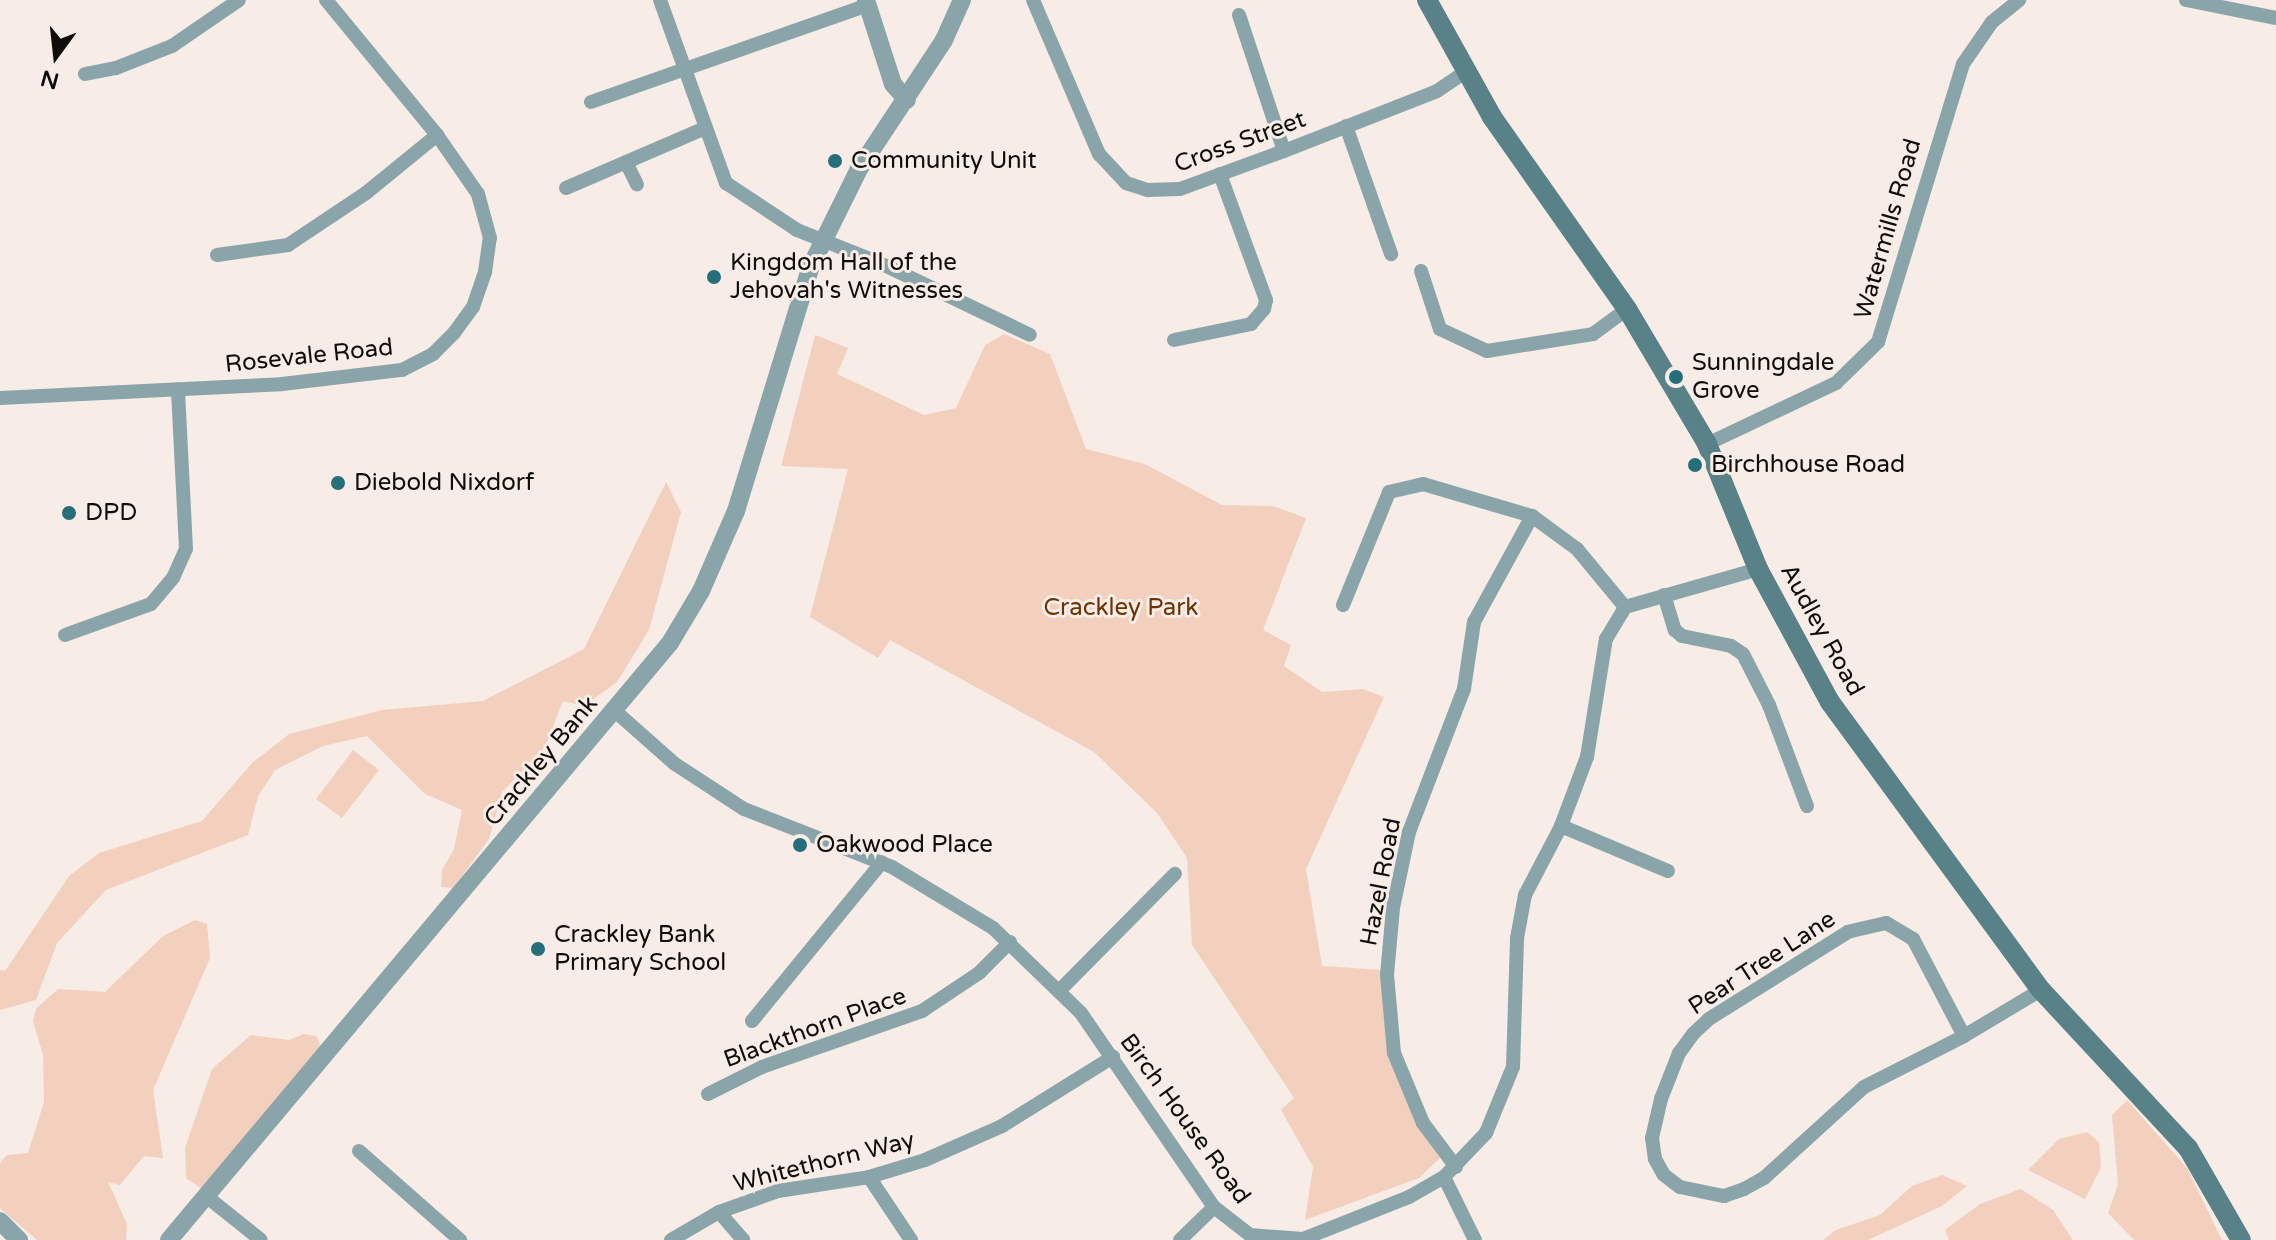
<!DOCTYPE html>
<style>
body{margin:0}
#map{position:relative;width:2276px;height:1240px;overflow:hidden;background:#f7ece6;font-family:"Varela Round",sans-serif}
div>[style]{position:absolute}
.green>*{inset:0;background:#f2d0bd}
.minor>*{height:14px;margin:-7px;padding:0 7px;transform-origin:7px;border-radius:7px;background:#8aa5aa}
.tertiary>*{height:18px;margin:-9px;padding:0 9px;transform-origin:9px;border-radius:9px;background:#8aa5aa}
.secondary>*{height:20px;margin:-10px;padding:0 10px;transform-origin:10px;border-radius:10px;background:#588188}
.dots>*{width:22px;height:22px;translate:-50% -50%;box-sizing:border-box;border:4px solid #f7ece6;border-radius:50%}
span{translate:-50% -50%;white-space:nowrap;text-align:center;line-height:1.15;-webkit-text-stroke:6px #f7ece6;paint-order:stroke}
.street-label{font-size:24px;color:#0f0c0a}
.poi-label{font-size:24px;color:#0f0c0a}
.left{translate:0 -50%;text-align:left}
.park-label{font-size:24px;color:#6d3304}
.north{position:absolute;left:16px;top:16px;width:80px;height:80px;-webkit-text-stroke:6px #f7ece6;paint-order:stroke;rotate:195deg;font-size:22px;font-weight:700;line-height:32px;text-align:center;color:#0f0c0a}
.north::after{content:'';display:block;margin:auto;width:28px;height:36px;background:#0f0c0a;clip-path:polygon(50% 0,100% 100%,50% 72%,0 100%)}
</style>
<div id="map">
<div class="green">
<i style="clip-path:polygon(1004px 334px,1050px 354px,1086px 449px,1145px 464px,1222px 505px,1273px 506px,1306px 518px,1263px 630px,1291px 645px,1284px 666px,1322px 692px,1363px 689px,1384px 697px,1306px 869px,1322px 966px,1382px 970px,1384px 1012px,1441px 1157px,1419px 1178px,1305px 1220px,1313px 1167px,1281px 1110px,1294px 1098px,1192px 945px,1187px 858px,1157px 813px,1094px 752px,890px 640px,878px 658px,810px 617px,848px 469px,781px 466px,815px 335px,848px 348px,837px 374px,924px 415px,956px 408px,985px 345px)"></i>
<i style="clip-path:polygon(666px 482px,681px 512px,649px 630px,617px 682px,584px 706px,563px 701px,545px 747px,502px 792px,489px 839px,453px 888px,441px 887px,442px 870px,454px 849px,462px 810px,425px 794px,367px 736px,323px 746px,275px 770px,258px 796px,248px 835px,106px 890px,57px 943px,36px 1000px,0 1010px,0 970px,5px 971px,69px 876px,99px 853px,202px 821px,252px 763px,289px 734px,382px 710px,483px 701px,584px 649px)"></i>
<i style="clip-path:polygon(353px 750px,379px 770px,342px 818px,316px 799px)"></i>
<i style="clip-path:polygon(195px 920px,207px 924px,210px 958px,153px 1090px,163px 1158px,144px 1156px,120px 1185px,108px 1182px,127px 1224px,126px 1240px,37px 1240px,0 1208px,0 1163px,7px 1155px,28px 1153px,44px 1102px,43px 1055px,33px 1021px,36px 1009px,58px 989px,105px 992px,163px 936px)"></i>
<i style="clip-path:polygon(304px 1034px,316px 1036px,321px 1046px,202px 1189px,186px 1178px,185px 1148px,212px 1069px,251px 1035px,289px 1040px)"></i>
<i style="clip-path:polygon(2127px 1100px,2187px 1168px,2222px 1240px,2134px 1240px,2108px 1213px,2118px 1184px,2112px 1115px)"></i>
<i style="clip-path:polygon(2087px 1132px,2099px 1142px,2101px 1167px,2085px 1199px,2028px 1170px,2059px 1139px)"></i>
<i style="clip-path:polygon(1942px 1175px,1967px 1186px,1942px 1206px,1868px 1240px,1823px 1240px,1836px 1230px,1880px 1215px,1912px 1186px)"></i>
<i style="clip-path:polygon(2021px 1189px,2053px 1210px,2073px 1240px,1949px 1240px,1945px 1230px,1980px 1204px)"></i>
</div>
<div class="minor">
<i style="left:660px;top:0;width:195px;rotate:70.2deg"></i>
<i style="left:726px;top:183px;width:85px;rotate:33.5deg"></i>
<i style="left:797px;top:230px;width:89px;rotate:21.7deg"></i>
<i style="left:880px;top:263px;width:166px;rotate:25.6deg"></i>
<i style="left:1033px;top:0;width:168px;rotate:66.8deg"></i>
<i style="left:1099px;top:154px;width:40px;rotate:47deg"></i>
<i style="left:1126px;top:183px;width:23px;rotate:18deg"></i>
<i style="left:1148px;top:190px;width:32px;rotate:-2deg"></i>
<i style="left:1180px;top:189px;width:111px;rotate:-20.1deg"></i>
<i style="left:1284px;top:151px;width:164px;rotate:-21.4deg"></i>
<i style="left:1437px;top:91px;width:36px;rotate:-34deg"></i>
<i style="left:2186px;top:0;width:92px;rotate:11.3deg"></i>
<i style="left:1239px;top:15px;width:143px;rotate:71.7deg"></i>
<i style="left:85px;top:74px;width:32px;rotate:-11deg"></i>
<i style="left:116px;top:68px;width:60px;rotate:-21.4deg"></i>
<i style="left:172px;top:46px;width:81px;rotate:-34.5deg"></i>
<i style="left:591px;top:102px;width:293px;rotate:-19.3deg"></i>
<i style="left:1346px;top:126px;width:136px;rotate:70.6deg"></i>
<i style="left:626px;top:162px;width:25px;rotate:64deg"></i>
<i style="left:566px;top:188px;width:151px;rotate:-23.3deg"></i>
<i style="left:217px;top:255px;width:72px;rotate:-8deg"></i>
<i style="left:288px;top:245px;width:94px;rotate:-33.7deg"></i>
<i style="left:366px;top:193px;width:92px;rotate:-39.2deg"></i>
<i style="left:1421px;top:271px;width:61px;rotate:71.9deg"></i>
<i style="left:1440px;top:329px;width:52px;rotate:25.1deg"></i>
<i style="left:1487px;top:351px;width:107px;rotate:-9.1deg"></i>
<i style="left:1593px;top:334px;width:42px;rotate:-36.3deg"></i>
<i style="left:1174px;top:340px;width:79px;rotate:-11.7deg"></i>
<i style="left:1251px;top:324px;width:20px;rotate:-49deg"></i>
<i style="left:1264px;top:309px;width:9px;rotate:-77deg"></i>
<i style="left:1266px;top:300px;width:134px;rotate:-110.1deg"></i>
<i style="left:0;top:398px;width:282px;rotate:-2.8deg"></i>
<i style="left:282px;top:384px;width:121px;rotate:-6.7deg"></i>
<i style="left:402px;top:370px;width:35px;rotate:-27deg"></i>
<i style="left:433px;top:354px;width:30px;rotate:-45deg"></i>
<i style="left:454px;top:333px;width:32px;rotate:-54deg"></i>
<i style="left:473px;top:307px;width:37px;rotate:-71deg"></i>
<i style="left:485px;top:272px;width:34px;rotate:-82deg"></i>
<i style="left:490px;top:238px;width:46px;rotate:-105.3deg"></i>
<i style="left:478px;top:194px;width:72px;rotate:-124.8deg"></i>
<i style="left:437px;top:135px;width:175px;rotate:-129.4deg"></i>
<i style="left:1707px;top:444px;width:143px;rotate:-25.3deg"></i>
<i style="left:1836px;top:383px;width:59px;rotate:-44.3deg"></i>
<i style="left:1878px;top:342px;width:291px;rotate:-73deg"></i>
<i style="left:1963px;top:64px;width:51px;rotate:-55.4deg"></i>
<i style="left:1992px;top:22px;width:35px;rotate:-39deg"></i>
<i style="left:1664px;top:595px;width:37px;rotate:73deg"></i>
<i style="left:1675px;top:630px;width:9px;rotate:41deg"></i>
<i style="left:1682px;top:636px;width:50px;rotate:11.5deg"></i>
<i style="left:1731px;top:646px;width:14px;rotate:34deg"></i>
<i style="left:1743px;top:654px;width:57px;rotate:63deg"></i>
<i style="left:1769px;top:705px;width:108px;rotate:69.4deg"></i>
<i style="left:1343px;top:605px;width:122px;rotate:-67.8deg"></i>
<i style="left:1389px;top:492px;width:35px;rotate:-13deg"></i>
<i style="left:1423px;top:484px;width:114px;rotate:16.4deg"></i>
<i style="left:1532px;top:516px;width:56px;rotate:36.3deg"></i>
<i style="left:1577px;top:549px;width:75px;rotate:50.4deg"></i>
<i style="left:65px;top:635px;width:91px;rotate:-19.8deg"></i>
<i style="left:151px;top:604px;width:34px;rotate:-50deg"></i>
<i style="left:173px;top:578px;width:32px;rotate:-66deg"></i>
<i style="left:186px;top:549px;width:160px;rotate:-92.9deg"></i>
<i style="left:615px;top:711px;width:80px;rotate:41.5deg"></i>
<i style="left:675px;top:764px;width:82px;rotate:33.1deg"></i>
<i style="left:744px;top:809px;width:159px;rotate:21.4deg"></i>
<i style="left:892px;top:867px;width:118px;rotate:31.1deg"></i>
<i style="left:993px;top:928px;width:122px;rotate:44deg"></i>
<i style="left:1081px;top:1013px;width:235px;rotate:55.6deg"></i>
<i style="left:1214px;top:1207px;width:46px;rotate:37.9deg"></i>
<i style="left:1250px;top:1235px;width:53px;rotate:4.3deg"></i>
<i style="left:1303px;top:1239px;width:114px;rotate:-21.6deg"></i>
<i style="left:1409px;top:1197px;width:40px;rotate:-29.7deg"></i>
<i style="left:1444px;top:1177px;width:61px;rotate:-46.3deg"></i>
<i style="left:1486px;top:1133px;width:71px;rotate:-67.8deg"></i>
<i style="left:1513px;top:1067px;width:129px;rotate:-88.2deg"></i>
<i style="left:1517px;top:938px;width:44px;rotate:-79.5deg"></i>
<i style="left:1525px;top:895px;width:78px;rotate:-62.4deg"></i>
<i style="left:1561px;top:826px;width:74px;rotate:-69.4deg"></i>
<i style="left:1587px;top:757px;width:120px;rotate:-80.9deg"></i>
<i style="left:1606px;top:639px;width:37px;rotate:-59deg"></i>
<i style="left:1625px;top:607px;width:138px;rotate:-15.9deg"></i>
<i style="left:1561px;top:826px;width:116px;rotate:22.8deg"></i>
<i style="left:1061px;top:989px;width:162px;rotate:-45.3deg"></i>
<i style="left:752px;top:1021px;width:205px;rotate:-50.7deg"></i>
<i style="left:1964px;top:1036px;width:110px;rotate:-117.7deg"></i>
<i style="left:1913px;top:939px;width:31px;rotate:-149deg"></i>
<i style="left:1886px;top:923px;width:39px;rotate:167deg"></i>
<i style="left:1848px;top:932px;width:164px;rotate:148deg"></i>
<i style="left:1709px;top:1019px;width:22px;rotate:137deg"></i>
<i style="left:1693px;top:1034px;width:24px;rotate:126deg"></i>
<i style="left:1679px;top:1053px;width:49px;rotate:111.4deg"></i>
<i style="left:1661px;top:1099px;width:40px;rotate:103deg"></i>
<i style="left:1652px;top:1138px;width:21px;rotate:82deg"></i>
<i style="left:1655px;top:1159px;width:18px;rotate:61deg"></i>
<i style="left:1664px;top:1175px;width:20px;rotate:37deg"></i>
<i style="left:1680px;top:1187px;width:45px;rotate:11.6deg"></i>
<i style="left:1724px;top:1196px;width:21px;rotate:-19deg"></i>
<i style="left:1744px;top:1189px;width:23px;rotate:-29deg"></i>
<i style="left:1764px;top:1178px;width:135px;rotate:-42.3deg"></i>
<i style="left:1864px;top:1087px;width:112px;rotate:-27deg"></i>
<i style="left:1964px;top:1036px;width:90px;rotate:-30.9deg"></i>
<i style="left:708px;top:1094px;width:60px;rotate:-26.6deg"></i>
<i style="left:762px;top:1067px;width:170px;rotate:-19.3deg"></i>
<i style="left:922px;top:1011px;width:69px;rotate:-33.7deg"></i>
<i style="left:979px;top:973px;width:44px;rotate:-45deg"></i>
<i style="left:359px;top:1151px;width:135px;rotate:41.4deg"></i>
<i style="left:1456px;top:1167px;width:55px;rotate:-126.9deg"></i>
<i style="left:1423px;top:1123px;width:76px;rotate:-112.5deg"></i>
<i style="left:1394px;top:1053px;width:78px;rotate:-95.1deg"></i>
<i style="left:1387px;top:975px;width:67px;rotate:-84.9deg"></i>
<i style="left:1393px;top:908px;width:78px;rotate:-78.1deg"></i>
<i style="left:1409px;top:832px;width:153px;rotate:-69deg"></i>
<i style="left:1464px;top:689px;width:68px;rotate:-81.5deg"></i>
<i style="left:1474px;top:622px;width:121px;rotate:-61.3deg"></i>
<i style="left:869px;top:1177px;width:76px;rotate:56.3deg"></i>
<i style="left:1444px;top:1177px;width:70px;rotate:63.8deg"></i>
<i style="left:206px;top:1196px;width:70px;rotate:38.7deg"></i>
<i style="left:719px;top:1212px;width:37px;rotate:49deg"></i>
<i style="left:671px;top:1240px;width:56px;rotate:-30.3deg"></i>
<i style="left:719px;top:1212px;width:63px;rotate:-19.6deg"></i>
<i style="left:778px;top:1191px;width:92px;rotate:-8.7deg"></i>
<i style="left:869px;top:1177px;width:59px;rotate:-16.9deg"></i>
<i style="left:925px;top:1160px;width:84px;rotate:-23.8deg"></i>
<i style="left:1002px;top:1126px;width:131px;rotate:-31.9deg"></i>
<i style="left:1180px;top:1240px;width:47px;rotate:-44.1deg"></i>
</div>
<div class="tertiary">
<i style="left:866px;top:0;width:88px;rotate:72.2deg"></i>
<i style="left:893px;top:84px;width:21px;rotate:49deg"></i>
<i style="left:0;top:1221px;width:27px;rotate:45deg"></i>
<i style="left:169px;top:1240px;width:779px;rotate:-50deg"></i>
<i style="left:670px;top:643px;width:61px;rotate:-59.2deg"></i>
<i style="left:701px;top:591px;width:87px;rotate:-66.4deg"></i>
<i style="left:736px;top:511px;width:256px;rotate:-73deg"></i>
<i style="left:811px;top:266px;width:108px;rotate:-63.7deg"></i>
<i style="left:859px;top:169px;width:154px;rotate:-56.6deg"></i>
<i style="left:944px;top:40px;width:44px;rotate:-65.8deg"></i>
</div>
<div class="secondary">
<i style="left:1427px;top:0;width:134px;rotate:60.9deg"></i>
<i style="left:1492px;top:117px;width:235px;rotate:54.9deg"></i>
<i style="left:1627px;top:309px;width:157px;rotate:59.3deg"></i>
<i style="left:1707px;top:444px;width:135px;rotate:67.8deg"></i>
<i style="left:1758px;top:569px;width:151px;rotate:61.6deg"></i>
<i style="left:1830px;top:702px;width:357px;rotate:53.8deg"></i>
<i style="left:2041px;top:990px;width:216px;rotate:47.1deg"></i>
<i style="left:2188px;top:1148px;width:106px;rotate:60.1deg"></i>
</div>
<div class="dots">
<i style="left:835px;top:161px;background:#266e7a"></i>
<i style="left:714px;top:277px;background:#266e7a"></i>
<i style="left:1676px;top:377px;background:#266e7a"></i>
<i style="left:1695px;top:465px;background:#266e7a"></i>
<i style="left:338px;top:483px;background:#266e7a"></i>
<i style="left:69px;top:513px;background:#266e7a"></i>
<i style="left:800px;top:845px;background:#266e7a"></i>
<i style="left:538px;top:949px;background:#266e7a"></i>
</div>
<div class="street-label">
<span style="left:1240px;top:142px;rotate:-20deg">Cross Street</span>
<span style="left:1888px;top:229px;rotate:-74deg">Watermills Road</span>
<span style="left:309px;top:356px;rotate:-6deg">Rosevale Road</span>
<span style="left:1822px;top:630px;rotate:61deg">Audley Road</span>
<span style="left:541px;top:761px;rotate:-50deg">Crackley Bank</span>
<span style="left:1381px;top:882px;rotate:-79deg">Hazel Road</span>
<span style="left:1762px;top:963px;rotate:-33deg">Pear Tree Lane</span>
<span style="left:815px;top:1028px;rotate:-20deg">Blackthorn Place</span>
<span style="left:1185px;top:1119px;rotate:54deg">Birch House Road</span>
<span style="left:824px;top:1162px;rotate:-14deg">Whitethorn Way</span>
</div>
<div class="poi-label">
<span class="left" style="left:851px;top:161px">Community Unit</span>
<span class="left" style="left:730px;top:277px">Kingdom Hall of the<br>Jehovah's Witnesses</span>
<span class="left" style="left:1692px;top:377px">Sunningdale<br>Grove</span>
<span class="left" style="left:1711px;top:465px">Birchhouse Road</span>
<span class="left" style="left:354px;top:483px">Diebold Nixdorf</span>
<span class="left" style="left:85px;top:513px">DPD</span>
<span class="left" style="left:816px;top:845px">Oakwood Place</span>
<span class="left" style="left:554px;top:949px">Crackley Bank<br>Primary School</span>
</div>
<div class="park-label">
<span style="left:1121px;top:608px">Crackley Park</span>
</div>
<div class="north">N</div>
</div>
